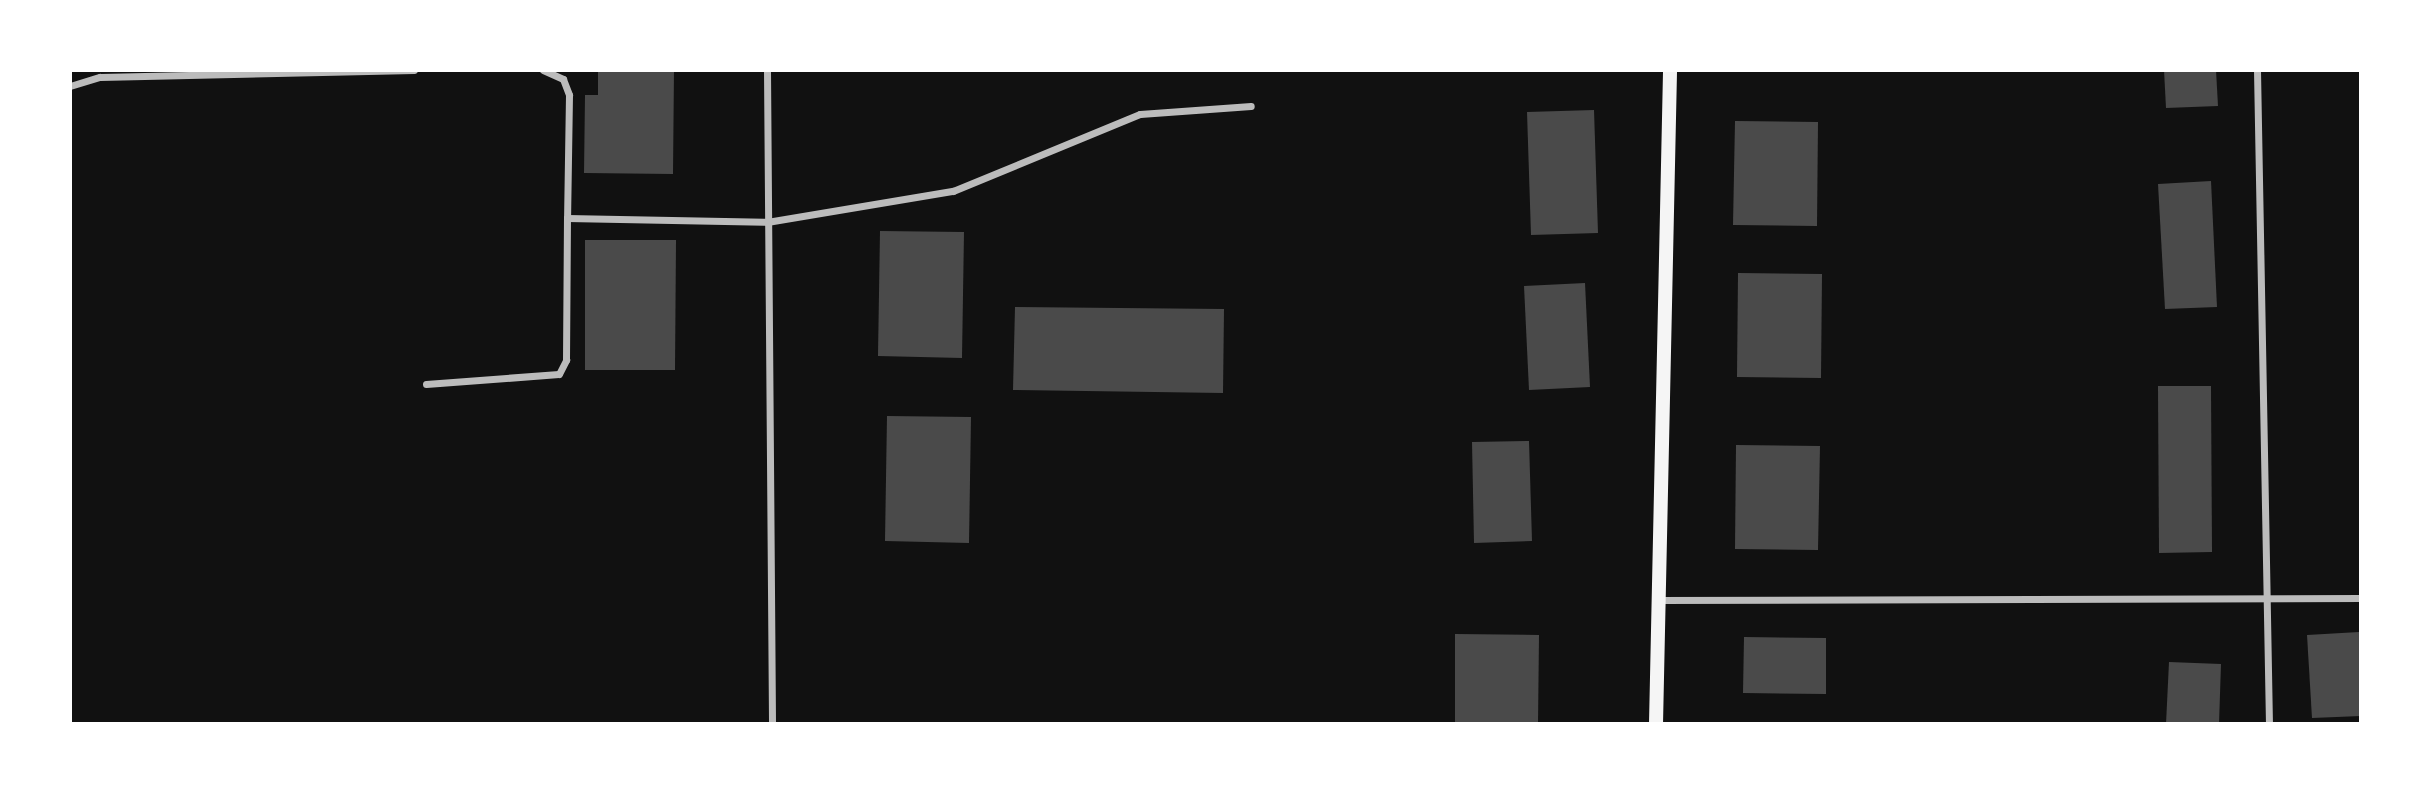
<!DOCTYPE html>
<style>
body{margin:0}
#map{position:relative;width:2431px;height:794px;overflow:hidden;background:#111;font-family:Ubuntu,sans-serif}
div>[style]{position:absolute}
.building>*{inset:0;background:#4a4a4a}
.minor>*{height:7px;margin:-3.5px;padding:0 3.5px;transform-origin:3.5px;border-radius:3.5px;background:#bcbcbc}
.secondary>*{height:14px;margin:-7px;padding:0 7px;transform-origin:7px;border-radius:7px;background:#f5f5f5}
span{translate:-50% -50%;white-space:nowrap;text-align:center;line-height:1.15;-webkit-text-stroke:5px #fff;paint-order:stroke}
.frame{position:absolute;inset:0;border:72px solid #fff;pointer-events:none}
</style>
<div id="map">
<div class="building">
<i style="clip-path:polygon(598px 70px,674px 70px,673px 174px,584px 173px,585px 95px,598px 95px)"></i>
<i style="clip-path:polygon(2164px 70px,2216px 70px,2218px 106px,2166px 108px)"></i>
<i style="clip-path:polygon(1594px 110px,1598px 233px,1531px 235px,1527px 112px)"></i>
<i style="clip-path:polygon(1735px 121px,1818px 122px,1817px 226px,1733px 225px)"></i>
<i style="clip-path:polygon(2211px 181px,2217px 307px,2165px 309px,2158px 184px)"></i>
<i style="clip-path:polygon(880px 231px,964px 232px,962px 358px,878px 356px)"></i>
<i style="clip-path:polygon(585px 240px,676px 240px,675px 370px,585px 370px)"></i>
<i style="clip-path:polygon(1738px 273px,1822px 274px,1821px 378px,1737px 377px)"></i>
<i style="clip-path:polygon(1585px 283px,1590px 387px,1529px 390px,1524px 286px)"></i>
<i style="clip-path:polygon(1015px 307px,1224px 309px,1223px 393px,1013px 390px)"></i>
<i style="clip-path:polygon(2158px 386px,2211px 386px,2212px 552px,2159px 553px)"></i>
<i style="clip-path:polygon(887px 416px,971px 417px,969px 543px,885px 541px)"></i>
<i style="clip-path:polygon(1529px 441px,1532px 541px,1474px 543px,1472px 442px)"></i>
<i style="clip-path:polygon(1736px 445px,1820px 446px,1818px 550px,1735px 549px)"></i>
<i style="clip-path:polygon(2359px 632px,2361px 716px,2312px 718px,2307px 635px)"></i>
<i style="clip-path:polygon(1455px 634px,1539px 635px,1538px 724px,1455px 724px)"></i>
<i style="clip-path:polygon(1744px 637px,1826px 638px,1826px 694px,1743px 693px)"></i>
<i style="clip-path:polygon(2169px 662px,2221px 664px,2219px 724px,2166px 724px)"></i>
</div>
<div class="minor">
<i style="left:543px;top:70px;width:22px;rotate:24deg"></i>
<i style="left:563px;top:79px;width:17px;rotate:69deg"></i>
<i style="left:569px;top:95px;width:123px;rotate:90.9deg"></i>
<i style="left:567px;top:218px;width:200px;rotate:1.1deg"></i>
<i style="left:767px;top:222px;width:189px;rotate:-9.5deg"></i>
<i style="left:953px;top:191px;width:202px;rotate:-22.4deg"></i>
<i style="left:1140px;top:114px;width:111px;rotate:-4.1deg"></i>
<i style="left:767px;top:70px;width:654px;rotate:89.56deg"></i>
<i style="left:2257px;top:70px;width:654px;rotate:88.95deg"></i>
<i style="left:70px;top:86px;width:31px;rotate:-17deg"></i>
<i style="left:100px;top:77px;width:314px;rotate:-1.3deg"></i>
<i style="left:426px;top:384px;width:133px;rotate:-4.3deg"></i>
<i style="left:559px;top:374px;width:16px;rotate:-63deg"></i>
<i style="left:566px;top:360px;width:142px;rotate:-89.6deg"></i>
<i style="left:1658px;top:600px;width:703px;rotate:-0.16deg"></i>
</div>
<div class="secondary">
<i style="left:1656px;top:724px;width:654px;rotate:-88.77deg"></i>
</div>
<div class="frame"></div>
</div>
